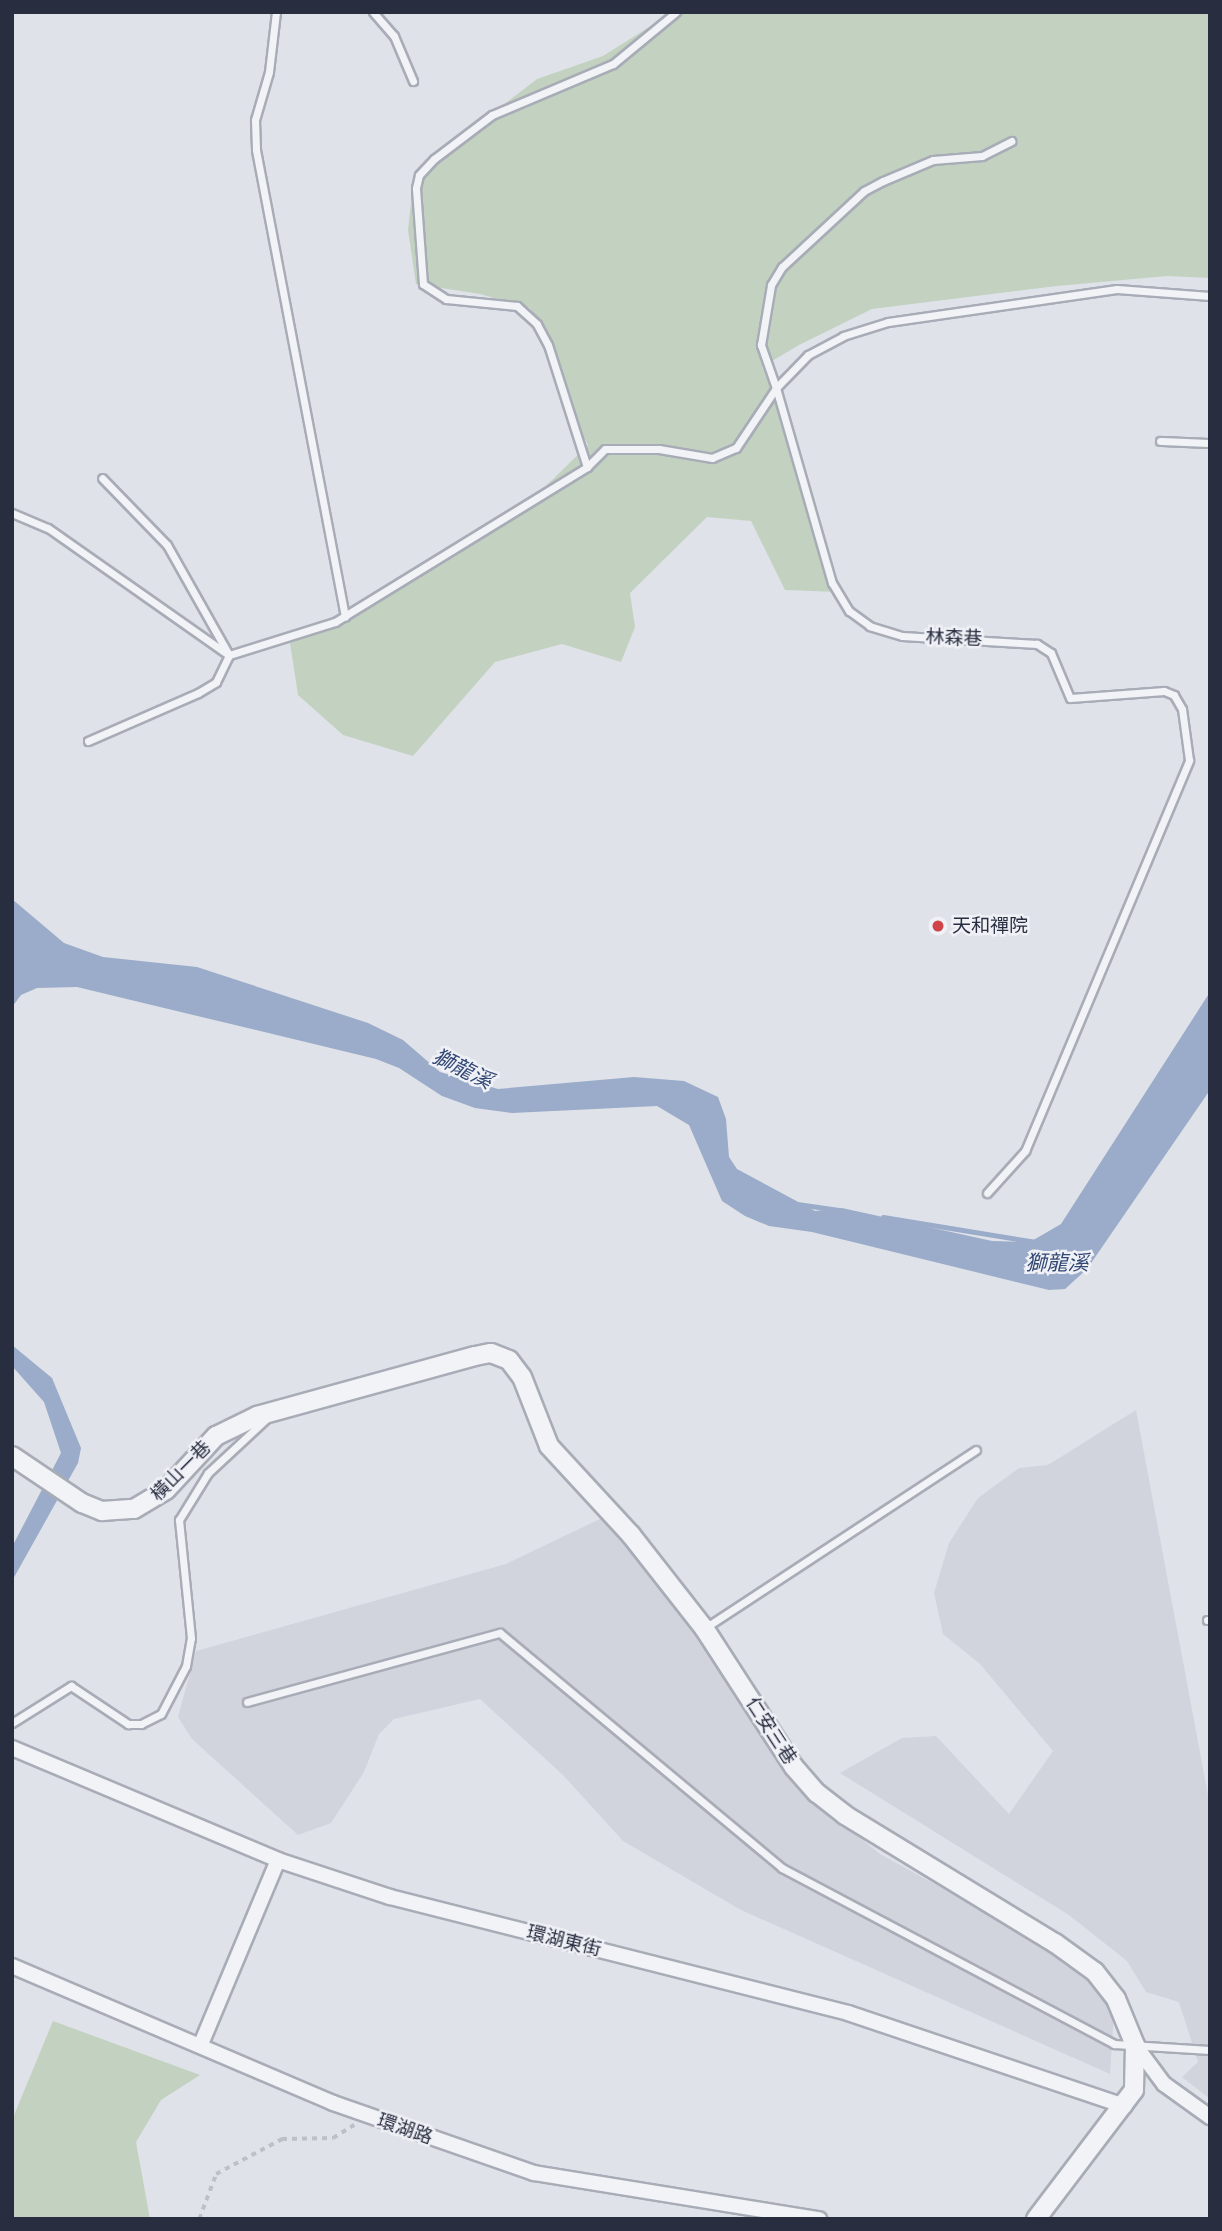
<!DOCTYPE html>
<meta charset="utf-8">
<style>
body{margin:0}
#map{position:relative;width:1222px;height:2231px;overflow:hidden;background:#dfe2e8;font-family:Ubuntu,"Noto Sans TC",sans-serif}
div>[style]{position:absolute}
.built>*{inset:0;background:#d1d4dd}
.green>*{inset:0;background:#c3d2c0}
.water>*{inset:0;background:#9aacc9}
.stream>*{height:5px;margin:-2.5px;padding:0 2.5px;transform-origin:2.5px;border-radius:2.5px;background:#9aacc9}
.path>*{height:3.5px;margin-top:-1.75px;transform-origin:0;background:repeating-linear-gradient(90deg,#bdc0c7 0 5px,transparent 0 10px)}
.roads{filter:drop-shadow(2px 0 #a8acb6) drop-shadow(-2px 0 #a8acb6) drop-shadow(0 2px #a8acb6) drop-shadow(0 -2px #a8acb6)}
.service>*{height:7px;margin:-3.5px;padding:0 3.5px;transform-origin:3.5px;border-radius:3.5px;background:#f2f3f7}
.minor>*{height:14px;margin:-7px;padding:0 7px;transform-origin:7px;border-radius:7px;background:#f2f3f7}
.tertiary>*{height:18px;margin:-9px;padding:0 9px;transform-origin:9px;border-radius:9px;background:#f2f3f7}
.dots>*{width:19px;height:19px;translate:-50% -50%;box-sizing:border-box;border:4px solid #eff1f6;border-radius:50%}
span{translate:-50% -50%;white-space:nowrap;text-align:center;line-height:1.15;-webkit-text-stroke:5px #eff1f6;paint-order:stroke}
.street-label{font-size:19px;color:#282e40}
.poi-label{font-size:19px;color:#282e40}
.left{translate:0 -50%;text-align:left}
.water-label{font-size:21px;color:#324874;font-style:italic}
.frame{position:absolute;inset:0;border:14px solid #282e40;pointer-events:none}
</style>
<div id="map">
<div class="built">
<i style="clip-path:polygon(1136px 1410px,1210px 1806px,1210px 2099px,1182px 2077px,1198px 2062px,1179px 2002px,1146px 1992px,1127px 1961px,1069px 1915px,840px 1773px,902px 1738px,936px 1736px,1009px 1814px,1053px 1751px,980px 1664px,943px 1634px,934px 1593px,949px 1543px,978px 1498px,1019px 1468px,1048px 1465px)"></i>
<i style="clip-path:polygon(602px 1518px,698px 1632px,736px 1686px,774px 1755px,814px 1801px,880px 1854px,1033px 1938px,1098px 1989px,1114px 2012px,1110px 2074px,741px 1910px,623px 1841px,563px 1775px,480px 1699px,394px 1719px,379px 1734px,364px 1772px,331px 1823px,298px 1835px,192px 1739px,178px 1717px,196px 1651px,506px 1564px)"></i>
</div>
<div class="green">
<i style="clip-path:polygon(673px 12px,1210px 12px,1210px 278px,1167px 276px,1057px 286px,872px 309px,799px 345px,762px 367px,793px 440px,839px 592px,785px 590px,751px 521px,707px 517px,630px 593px,635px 627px,621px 662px,562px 644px,495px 662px,413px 756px,343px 735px,298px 695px,290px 643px,404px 584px,513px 518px,588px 445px,553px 377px,530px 308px,480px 294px,416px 284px,408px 230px,414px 173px,537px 79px,603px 56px)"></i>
<i style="clip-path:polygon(53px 2021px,200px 2075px,161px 2100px,136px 2142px,150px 2219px,12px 2219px,12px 2120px)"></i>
</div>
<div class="water">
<i style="clip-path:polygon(12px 899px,64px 943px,103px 957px,197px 967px,368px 1023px,403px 1040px,440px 1072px,498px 1089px,634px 1077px,684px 1081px,718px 1097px,726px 1119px,729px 1157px,737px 1169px,815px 1211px,842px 1208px,992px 1241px,1030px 1242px,1061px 1224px,1210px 992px,1210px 1090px,1087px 1269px,1065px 1289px,1049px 1290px,812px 1232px,769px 1226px,745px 1216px,722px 1201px,689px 1125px,657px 1106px,512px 1113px,475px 1108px,442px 1096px,399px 1068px,376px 1059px,77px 987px,37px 988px,21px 995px,12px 1007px)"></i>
<i style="clip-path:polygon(12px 1345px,52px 1378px,81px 1448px,78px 1463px,12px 1581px,12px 1547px,61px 1453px,44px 1402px,12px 1366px)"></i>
</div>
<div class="stream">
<i style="left:797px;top:1204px;width:42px;rotate:8.1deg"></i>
<i style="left:883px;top:1217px;width:155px;rotate:9.3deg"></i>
</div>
<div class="path">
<i style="left:199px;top:2219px;width:48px;rotate:-69.3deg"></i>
<i style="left:216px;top:2174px;width:75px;rotate:-27.9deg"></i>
<i style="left:282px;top:2139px;width:51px;rotate:-1.1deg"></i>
<i style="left:333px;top:2138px;width:25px;rotate:-32deg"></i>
</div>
<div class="roads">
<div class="service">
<i style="left:276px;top:12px;width:60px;rotate:96.7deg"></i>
<i style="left:269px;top:72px;width:50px;rotate:106.3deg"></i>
<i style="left:255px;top:120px;width:30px;rotate:88deg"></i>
<i style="left:256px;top:150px;width:475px;rotate:79.2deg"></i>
<i style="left:373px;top:12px;width:32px;rotate:49deg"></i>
<i style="left:394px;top:36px;width:49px;rotate:67.1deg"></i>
<i style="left:1160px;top:441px;width:50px;rotate:2.3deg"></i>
<i style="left:587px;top:467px;width:128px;rotate:-107.7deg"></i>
<i style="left:548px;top:345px;width:24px;rotate:-118deg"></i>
<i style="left:537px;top:324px;width:27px;rotate:-138deg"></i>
<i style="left:517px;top:306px;width:71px;rotate:-174.4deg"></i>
<i style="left:446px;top:299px;width:27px;rotate:-147deg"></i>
<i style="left:423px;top:284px;width:96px;rotate:-94.2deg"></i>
<i style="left:416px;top:188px;width:13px;rotate:-77deg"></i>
<i style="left:419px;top:175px;width:22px;rotate:-47deg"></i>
<i style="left:434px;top:159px;width:73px;rotate:-37.2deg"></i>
<i style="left:492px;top:115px;width:131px;rotate:-22.9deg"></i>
<i style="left:613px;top:64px;width:82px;rotate:-39.5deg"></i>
<i style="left:12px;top:513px;width:39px;rotate:23deg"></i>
<i style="left:48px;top:528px;width:221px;rotate:35.1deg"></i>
<i style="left:229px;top:655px;width:111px;rotate:-17.3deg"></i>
<i style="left:335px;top:622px;width:296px;rotate:-31.6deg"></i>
<i style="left:587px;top:467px;width:25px;rotate:-45deg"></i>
<i style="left:605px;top:449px;width:54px"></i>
<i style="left:659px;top:449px;width:54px;rotate:9.6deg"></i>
<i style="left:712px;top:458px;width:26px;rotate:-23deg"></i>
<i style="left:736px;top:448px;width:72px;rotate:-56.3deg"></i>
<i style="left:776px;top:388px;width:46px;rotate:-109.2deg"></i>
<i style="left:761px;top:345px;width:61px;rotate:-80.5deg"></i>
<i style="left:771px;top:285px;width:21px;rotate:-59deg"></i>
<i style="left:782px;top:267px;width:112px;rotate:-42.8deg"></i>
<i style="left:864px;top:191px;width:21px;rotate:-28deg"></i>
<i style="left:883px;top:181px;width:54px;rotate:-22.8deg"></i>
<i style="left:933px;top:160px;width:49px;rotate:-4.7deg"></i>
<i style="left:982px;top:156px;width:33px;rotate:-27deg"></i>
<i style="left:88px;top:741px;width:120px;rotate:-23.6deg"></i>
<i style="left:198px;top:693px;width:21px;rotate:-31deg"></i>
<i style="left:216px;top:682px;width:30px;rotate:-64deg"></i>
<i style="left:229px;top:655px;width:126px;rotate:-119.4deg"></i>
<i style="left:167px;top:545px;width:93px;rotate:-134.1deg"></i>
<i style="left:987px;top:1193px;width:57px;rotate:-47.9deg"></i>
<i style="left:1025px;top:1151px;width:424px;rotate:-67.2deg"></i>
<i style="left:1189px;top:760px;width:51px;rotate:-97.8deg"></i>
<i style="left:1182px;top:709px;width:16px;rotate:-120deg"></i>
<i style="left:1174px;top:695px;width:11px;rotate:-158deg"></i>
<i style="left:1164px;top:691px;width:94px;rotate:175.7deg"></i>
<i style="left:1070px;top:698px;width:49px;rotate:-112.9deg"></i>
<i style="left:1051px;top:653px;width:17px;rotate:-147deg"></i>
<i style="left:1037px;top:644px;width:135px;rotate:-176.6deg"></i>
<i style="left:902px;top:636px;width:34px;rotate:-163deg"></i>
<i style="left:870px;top:626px;width:26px;rotate:-144deg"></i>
<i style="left:849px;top:611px;width:33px;rotate:-121deg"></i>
<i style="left:832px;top:583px;width:203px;rotate:-106deg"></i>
<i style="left:776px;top:388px;width:46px;rotate:-45.9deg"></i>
<i style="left:808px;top:355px;width:40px;rotate:-28deg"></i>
<i style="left:843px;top:336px;width:47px;rotate:-17.3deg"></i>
<i style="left:888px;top:322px;width:231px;rotate:-8.2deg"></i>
<i style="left:1117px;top:289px;width:93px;rotate:4.3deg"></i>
<i style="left:1207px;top:1620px;width:3px"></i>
<i style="left:705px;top:1628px;width:324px;rotate:-33.3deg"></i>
<i style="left:247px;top:1702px;width:262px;rotate:-15.3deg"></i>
<i style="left:500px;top:1633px;width:367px;rotate:39.8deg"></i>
<i style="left:782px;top:1868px;width:376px;rotate:27.9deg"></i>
<i style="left:1114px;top:2044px;width:96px;rotate:3.6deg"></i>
<i style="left:12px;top:1723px;width:70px;rotate:-32.1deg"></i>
<i style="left:71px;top:1686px;width:69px;rotate:33.7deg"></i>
<i style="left:128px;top:1724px;width:13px"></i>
<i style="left:141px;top:1724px;width:22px;rotate:-27deg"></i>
<i style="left:161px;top:1714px;width:54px;rotate:-62.5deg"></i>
<i style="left:186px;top:1666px;width:28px;rotate:-80deg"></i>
<i style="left:191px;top:1638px;width:119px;rotate:-95.8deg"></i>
<i style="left:179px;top:1520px;width:55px;rotate:-58.3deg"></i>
<i style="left:208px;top:1473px;width:78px;rotate:-42.9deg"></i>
</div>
<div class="minor">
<i style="left:12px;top:1748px;width:289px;rotate:22.8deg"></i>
<i style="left:278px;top:1860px;width:118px;rotate:18.3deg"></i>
<i style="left:390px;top:1897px;width:472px;rotate:14.2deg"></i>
<i style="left:848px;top:2013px;width:292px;rotate:18.6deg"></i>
<i style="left:12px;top:1966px;width:349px;rotate:23.1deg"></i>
<i style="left:333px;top:2103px;width:213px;rotate:19.2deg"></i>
<i style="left:534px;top:2173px;width:289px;rotate:9.2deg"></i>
<i style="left:201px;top:2044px;width:199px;rotate:-67.3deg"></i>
<i style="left:1135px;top:2045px;width:49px;rotate:53.4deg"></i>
<i style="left:1164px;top:2084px;width:57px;rotate:35.7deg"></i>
</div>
<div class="tertiary">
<i style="left:12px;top:1456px;width:84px;rotate:33.9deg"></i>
<i style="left:82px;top:1503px;width:22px;rotate:22deg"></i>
<i style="left:102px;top:1511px;width:32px;rotate:-4deg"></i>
<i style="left:134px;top:1509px;width:37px;rotate:-31deg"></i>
<i style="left:166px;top:1490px;width:74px;rotate:-47.2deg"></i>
<i style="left:216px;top:1436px;width:46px;rotate:-26deg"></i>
<i style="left:257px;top:1416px;width:226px;rotate:-15.4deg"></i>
<i style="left:475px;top:1356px;width:16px;rotate:-11deg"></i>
<i style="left:491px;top:1353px;width:19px;rotate:21deg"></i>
<i style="left:509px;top:1360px;width:21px;rotate:53deg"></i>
<i style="left:522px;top:1377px;width:74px;rotate:68.6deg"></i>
<i style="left:549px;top:1446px;width:121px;rotate:47.3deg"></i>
<i style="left:631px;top:1535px;width:118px;rotate:51.9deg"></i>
<i style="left:704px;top:1628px;width:166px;rotate:57.1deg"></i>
<i style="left:794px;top:1767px;width:35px;rotate:49deg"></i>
<i style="left:817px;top:1793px;width:36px;rotate:38deg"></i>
<i style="left:845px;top:1815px;width:246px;rotate:31.4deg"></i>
<i style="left:1055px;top:1943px;width:49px;rotate:35.9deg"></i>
<i style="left:1095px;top:1972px;width:34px;rotate:52deg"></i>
<i style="left:1116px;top:1999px;width:50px;rotate:67.6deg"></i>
<i style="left:1135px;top:2045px;width:45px;rotate:91.3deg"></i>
<i style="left:1134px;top:2090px;width:162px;rotate:127.2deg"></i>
</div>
</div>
<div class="dots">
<i style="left:938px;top:926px;background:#cf4349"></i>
</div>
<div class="street-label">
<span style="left:954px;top:638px;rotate:2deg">林森巷</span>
<span style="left:181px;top:1471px;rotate:-45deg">橫山一巷</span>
<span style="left:771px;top:1731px;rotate:57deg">仁安三巷</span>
<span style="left:564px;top:1941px;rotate:14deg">環湖東街</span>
<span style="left:405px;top:2129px;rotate:19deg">環湖路</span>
</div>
<div class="poi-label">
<span class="left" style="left:952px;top:926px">天和禪院</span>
</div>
<div class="water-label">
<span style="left:463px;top:1068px;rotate:26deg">獅龍溪</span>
<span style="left:1057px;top:1262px">獅龍溪</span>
</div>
<div class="frame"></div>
</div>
